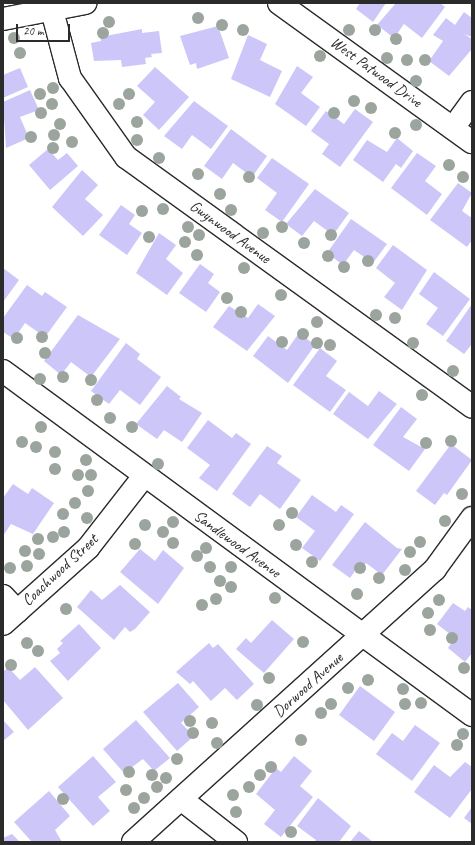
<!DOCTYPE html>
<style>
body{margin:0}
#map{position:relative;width:475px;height:845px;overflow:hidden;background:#fff;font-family:Caveat,sans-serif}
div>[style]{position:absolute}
.building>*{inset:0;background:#cdc6f9}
.roads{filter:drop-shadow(1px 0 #2b2b2b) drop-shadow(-1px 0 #2b2b2b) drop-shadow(0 1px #2b2b2b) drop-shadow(0 -1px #2b2b2b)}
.minor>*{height:22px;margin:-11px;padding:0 11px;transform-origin:11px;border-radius:11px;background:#fff}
.trees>*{width:12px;height:12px;margin:-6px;border-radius:50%;background:#9ba49d}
span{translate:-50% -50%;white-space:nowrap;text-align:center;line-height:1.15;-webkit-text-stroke:3.5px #fff;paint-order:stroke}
.street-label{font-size:16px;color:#2b2b2b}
.frame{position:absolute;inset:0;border:4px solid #2b2b2b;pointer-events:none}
.scale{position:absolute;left:16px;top:24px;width:54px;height:18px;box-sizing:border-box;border:2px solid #2b2b2b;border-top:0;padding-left:5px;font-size:12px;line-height:14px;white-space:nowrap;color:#2b2b2b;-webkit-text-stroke:3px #fff;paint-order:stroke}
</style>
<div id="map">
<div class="building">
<i style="clip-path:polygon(360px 3px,386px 3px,373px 22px,356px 9px)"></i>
<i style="clip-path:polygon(396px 3px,440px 3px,445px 7px,422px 38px,404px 24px,394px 38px,377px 25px)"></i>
<i style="clip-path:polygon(464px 12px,472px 18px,472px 37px,464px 34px,472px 39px,472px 49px,449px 76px,429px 61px,443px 41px,433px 35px,446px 18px,455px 25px)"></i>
<i style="clip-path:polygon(218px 26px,229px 58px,197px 69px,196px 63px,190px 65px,180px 36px)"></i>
<i style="clip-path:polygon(142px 29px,142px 33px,159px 31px,162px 53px,151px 54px,152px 57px,145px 58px,146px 64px,122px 67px,121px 60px,94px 61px,91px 43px,101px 41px,100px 37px)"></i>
<i style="clip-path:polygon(248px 35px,267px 44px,260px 60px,282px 71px,270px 97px,231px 79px)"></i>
<i style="clip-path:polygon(297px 66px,313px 77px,301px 93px,320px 107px,306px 126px,275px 104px)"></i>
<i style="clip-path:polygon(155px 67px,189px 97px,159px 130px,143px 115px,155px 102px,137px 86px)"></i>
<i style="clip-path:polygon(20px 68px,28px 87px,3px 98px,3px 75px)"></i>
<i style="clip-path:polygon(30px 90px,39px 110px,20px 117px,29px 138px,6px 148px,3px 102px)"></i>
<i style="clip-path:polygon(194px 101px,228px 126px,211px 149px,192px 135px,182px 149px,164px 136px)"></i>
<i style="clip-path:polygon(355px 109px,373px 122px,340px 167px,322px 154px,329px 144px,311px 131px,326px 111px,344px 124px)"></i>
<i style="clip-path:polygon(231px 129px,267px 156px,252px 177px,233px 163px,222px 179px,204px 166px)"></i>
<i style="clip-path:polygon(397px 138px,413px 151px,401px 168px,396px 164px,383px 182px,353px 160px,367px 140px,387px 152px)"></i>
<i style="clip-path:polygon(48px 149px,58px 160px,67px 153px,78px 166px,50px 190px,29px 165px)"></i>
<i style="clip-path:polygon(417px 153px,436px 166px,425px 181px,442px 194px,427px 215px,391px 188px)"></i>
<i style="clip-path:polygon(272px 158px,309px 184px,282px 222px,265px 210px,277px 193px,257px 178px)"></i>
<i style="clip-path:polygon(82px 170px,98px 185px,85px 199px,103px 215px,83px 236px,52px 207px)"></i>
<i style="clip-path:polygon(458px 183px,472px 193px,462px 211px,472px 218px,472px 240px,467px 247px,430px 220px)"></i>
<i style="clip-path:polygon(315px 189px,349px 213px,333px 235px,314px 221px,302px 236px,286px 224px)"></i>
<i style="clip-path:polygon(121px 205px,135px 215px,129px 224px,142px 233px,127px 255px,99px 235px)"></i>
<i style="clip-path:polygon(351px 219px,387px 244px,373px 263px,354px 250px,343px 265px,327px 253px)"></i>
<i style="clip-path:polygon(159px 233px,176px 245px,166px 259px,183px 273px,167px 295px,136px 273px)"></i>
<i style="clip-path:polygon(393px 245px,427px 270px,402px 310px,384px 297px,395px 283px,376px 268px)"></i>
<i style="clip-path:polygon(200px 264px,214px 274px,208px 283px,220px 292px,206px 312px,179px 293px)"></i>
<i style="clip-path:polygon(3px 268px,19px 280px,3px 302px)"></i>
<i style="clip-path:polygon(434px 272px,470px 299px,443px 336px,426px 324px,438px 308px,419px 294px)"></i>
<i style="clip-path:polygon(27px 285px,42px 296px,45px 292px,67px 307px,45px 337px,25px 323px,14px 339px,3px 332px,3px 318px)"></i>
<i style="clip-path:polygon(258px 304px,275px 316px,247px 351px,213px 327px,229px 306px,248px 318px)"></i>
<i style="clip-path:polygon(472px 304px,472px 344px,464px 354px,446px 341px)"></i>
<i style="clip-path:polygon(78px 315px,120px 339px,91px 377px,71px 362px,61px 375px,44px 361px)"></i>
<i style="clip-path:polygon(299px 333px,315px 345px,288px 383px,253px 356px,268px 336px,287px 350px)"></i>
<i style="clip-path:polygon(126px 343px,140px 354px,137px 359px,161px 377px,140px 405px,120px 390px,109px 404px,91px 391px)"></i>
<i style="clip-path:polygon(320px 348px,337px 361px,326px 376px,346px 390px,330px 412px,293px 385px)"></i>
<i style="clip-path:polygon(167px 386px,181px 397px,179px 399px,202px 413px,182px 442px,164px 430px,157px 439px,136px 424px)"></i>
<i style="clip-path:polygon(379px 391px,397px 404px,368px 439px,333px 414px,349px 392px,368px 406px)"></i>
<i style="clip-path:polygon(401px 407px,417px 419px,403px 437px,425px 449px,409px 471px,373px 445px)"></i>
<i style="clip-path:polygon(208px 420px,232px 438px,236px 433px,251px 444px,217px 491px,199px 478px,210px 465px,187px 448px)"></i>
<i style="clip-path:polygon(451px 444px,472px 460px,447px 495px,444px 493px,435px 505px,416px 491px)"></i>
<i style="clip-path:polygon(267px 446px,282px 456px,277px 463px,301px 480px,280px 509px,260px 494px,250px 507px,232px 494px)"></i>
<i style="clip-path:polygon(13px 484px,28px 494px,32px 488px,54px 503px,33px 534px,11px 524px,3px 536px,3px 498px)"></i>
<i style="clip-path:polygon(312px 495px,336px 512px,341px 505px,354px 514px,320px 561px,302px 548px,315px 531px,296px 517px)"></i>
<i style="clip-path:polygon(365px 522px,397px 548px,402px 549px,382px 575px,366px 563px,364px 566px,360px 564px,350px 578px,332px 565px)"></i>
<i style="clip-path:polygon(140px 549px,155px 561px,163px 550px,184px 568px,158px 604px,120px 572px)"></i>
<i style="clip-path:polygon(120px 585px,150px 612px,135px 629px,130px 632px,125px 627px,114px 640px,77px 607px,91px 590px,102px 600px)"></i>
<i style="clip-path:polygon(453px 603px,465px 611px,468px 607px,472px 610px,472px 653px,465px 662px,448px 648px,455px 638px,437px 624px)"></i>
<i style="clip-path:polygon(272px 620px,294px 639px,264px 673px,236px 649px,246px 638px,251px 643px)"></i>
<i style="clip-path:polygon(79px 624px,101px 648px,68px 681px,50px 661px,60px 653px,57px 649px,63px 643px,60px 641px)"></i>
<i style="clip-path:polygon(209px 643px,213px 648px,218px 644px,254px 684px,237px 700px,225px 688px,211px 701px,193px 681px,190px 684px,176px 672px)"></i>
<i style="clip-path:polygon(8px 667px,20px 680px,35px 667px,63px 698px,28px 730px,3px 700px,3px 672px)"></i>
<i style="clip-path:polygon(178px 683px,199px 707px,181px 723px,194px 736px,177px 751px,143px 712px)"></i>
<i style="clip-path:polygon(360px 686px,395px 712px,374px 741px,339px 715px)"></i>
<i style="clip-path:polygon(3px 720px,14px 732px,3px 741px)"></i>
<i style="clip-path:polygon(136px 720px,170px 758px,154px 771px,143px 759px,124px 773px,103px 749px)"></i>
<i style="clip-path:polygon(415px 725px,440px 743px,412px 781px,376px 754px,392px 733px,403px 741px)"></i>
<i style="clip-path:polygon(93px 756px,116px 782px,98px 797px,110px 811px,93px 826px,58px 787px)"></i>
<i style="clip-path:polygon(294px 756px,312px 771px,300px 786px,313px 797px,281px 837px,264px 824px,275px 810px,256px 794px,276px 768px,281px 772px)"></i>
<i style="clip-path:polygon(465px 762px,472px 767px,472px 789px,450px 818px,414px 792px,434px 765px,450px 777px)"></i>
<i style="clip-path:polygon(49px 791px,70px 816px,55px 830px,62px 842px,32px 842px,14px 822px)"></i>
<i style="clip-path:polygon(318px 798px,351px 826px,339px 842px,314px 842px,316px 840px,297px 826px)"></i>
<i style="clip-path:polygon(472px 807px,472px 824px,464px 818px)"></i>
<i style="clip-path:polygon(359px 831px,373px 842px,350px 842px)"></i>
<i style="clip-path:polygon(12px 834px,20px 842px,3px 842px,3px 838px)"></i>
</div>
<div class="roads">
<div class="minor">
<i style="left:50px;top:3px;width:78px;rotate:75.1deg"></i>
<i style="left:70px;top:78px;width:97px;rotate:54.7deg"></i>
<i style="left:126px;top:157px;width:427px;rotate:35.8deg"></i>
<i style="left:279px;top:3px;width:238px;rotate:35.8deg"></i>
<i style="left:3px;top:19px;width:84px;rotate:-11deg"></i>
<i style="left:453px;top:128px;width:32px;rotate:-54deg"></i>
<i style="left:3px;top:371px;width:582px;rotate:36.26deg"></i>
<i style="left:3px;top:596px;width:21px;rotate:47deg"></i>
<i style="left:3px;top:624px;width:114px;rotate:-41.8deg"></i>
<i style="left:88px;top:548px;width:91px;rotate:-52.1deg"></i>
<i style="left:181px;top:799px;width:70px;rotate:38deg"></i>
<i style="left:133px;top:842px;width:407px;rotate:-42.1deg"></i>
<i style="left:435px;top:569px;width:63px;rotate:-54deg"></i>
</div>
</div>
<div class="trees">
<i style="left:198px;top:18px"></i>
<i style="left:109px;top:22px"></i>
<i style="left:222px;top:25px"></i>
<i style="left:243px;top:30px"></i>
<i style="left:349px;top:30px"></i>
<i style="left:375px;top:30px"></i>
<i style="left:103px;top:33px"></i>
<i style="left:14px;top:38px"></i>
<i style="left:396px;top:39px"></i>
<i style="left:20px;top:53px"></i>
<i style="left:320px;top:56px"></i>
<i style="left:387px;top:58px"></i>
<i style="left:407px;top:60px"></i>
<i style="left:425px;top:60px"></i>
<i style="left:416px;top:81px"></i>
<i style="left:53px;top:88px"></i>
<i style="left:40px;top:94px"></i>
<i style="left:129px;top:94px"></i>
<i style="left:354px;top:101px"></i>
<i style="left:52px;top:104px"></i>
<i style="left:119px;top:104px"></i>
<i style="left:371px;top:108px"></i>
<i style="left:41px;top:113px"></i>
<i style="left:334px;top:113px"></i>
<i style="left:137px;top:122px"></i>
<i style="left:60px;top:124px"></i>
<i style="left:416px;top:125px"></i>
<i style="left:395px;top:133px"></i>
<i style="left:54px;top:135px"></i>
<i style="left:31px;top:137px"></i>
<i style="left:137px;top:140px"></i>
<i style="left:72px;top:142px"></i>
<i style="left:53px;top:148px"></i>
<i style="left:159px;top:158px"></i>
<i style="left:449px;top:165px"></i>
<i style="left:198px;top:174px"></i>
<i style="left:249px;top:177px"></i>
<i style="left:463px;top:177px"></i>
<i style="left:220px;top:194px"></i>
<i style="left:163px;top:209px"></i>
<i style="left:231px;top:210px"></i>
<i style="left:142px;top:211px"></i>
<i style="left:188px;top:227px"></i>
<i style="left:282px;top:227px"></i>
<i style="left:263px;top:233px"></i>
<i style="left:199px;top:235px"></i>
<i style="left:331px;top:235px"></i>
<i style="left:149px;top:237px"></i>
<i style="left:185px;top:242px"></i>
<i style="left:304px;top:243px"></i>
<i style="left:197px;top:255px"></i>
<i style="left:328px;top:256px"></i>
<i style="left:368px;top:261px"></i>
<i style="left:344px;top:267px"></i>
<i style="left:244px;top:268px"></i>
<i style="left:281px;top:295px"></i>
<i style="left:227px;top:298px"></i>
<i style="left:241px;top:312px"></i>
<i style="left:376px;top:315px"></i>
<i style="left:395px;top:318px"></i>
<i style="left:317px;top:322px"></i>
<i style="left:303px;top:334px"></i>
<i style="left:42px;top:337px"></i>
<i style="left:17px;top:338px"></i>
<i style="left:282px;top:342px"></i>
<i style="left:317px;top:343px"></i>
<i style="left:413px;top:343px"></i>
<i style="left:330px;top:345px"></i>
<i style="left:45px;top:353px"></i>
<i style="left:453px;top:371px"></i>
<i style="left:63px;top:377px"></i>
<i style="left:40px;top:379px"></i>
<i style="left:91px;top:380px"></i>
<i style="left:422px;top:395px"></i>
<i style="left:97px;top:400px"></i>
<i style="left:110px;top:418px"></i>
<i style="left:41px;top:427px"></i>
<i style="left:132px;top:427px"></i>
<i style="left:451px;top:441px"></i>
<i style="left:22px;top:442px"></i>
<i style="left:426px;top:443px"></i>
<i style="left:36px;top:447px"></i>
<i style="left:55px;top:452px"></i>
<i style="left:86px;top:460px"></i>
<i style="left:158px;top:464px"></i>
<i style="left:55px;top:469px"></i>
<i style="left:78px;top:475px"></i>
<i style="left:91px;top:475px"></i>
<i style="left:88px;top:491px"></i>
<i style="left:462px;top:494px"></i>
<i style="left:75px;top:503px"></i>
<i style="left:292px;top:513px"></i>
<i style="left:63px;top:514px"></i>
<i style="left:87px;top:518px"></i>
<i style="left:445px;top:521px"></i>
<i style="left:173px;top:522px"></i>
<i style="left:145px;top:525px"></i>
<i style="left:279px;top:525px"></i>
<i style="left:64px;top:532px"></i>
<i style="left:163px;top:532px"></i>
<i style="left:53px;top:537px"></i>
<i style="left:38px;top:539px"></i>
<i style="left:420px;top:542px"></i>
<i style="left:173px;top:543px"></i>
<i style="left:135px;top:544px"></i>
<i style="left:296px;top:545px"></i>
<i style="left:206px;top:548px"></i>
<i style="left:25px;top:551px"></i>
<i style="left:410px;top:552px"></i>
<i style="left:39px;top:554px"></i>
<i style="left:197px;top:556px"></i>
<i style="left:312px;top:562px"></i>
<i style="left:27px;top:566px"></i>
<i style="left:210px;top:567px"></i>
<i style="left:231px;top:567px"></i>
<i style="left:10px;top:568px"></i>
<i style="left:360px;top:568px"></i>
<i style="left:405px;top:570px"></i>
<i style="left:379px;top:578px"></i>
<i style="left:220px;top:581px"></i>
<i style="left:231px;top:587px"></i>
<i style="left:357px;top:594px"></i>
<i style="left:275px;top:598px"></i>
<i style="left:216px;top:599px"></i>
<i style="left:439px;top:600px"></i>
<i style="left:202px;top:605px"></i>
<i style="left:66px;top:609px"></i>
<i style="left:428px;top:613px"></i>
<i style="left:430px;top:630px"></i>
<i style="left:452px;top:638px"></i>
<i style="left:303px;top:642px"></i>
<i style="left:27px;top:643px"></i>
<i style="left:38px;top:651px"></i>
<i style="left:11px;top:665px"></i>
<i style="left:464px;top:668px"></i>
<i style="left:269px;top:678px"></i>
<i style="left:368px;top:680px"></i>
<i style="left:348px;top:688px"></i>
<i style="left:403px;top:689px"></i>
<i style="left:421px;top:703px"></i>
<i style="left:331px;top:704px"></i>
<i style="left:405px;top:704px"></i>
<i style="left:257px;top:705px"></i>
<i style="left:321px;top:713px"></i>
<i style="left:190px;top:721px"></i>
<i style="left:212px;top:723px"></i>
<i style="left:193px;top:733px"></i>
<i style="left:463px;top:734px"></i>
<i style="left:301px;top:740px"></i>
<i style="left:217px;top:743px"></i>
<i style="left:457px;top:745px"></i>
<i style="left:177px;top:759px"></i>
<i style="left:271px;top:767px"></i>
<i style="left:129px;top:772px"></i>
<i style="left:152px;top:775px"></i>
<i style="left:260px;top:775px"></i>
<i style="left:166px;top:778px"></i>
<i style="left:157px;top:787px"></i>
<i style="left:249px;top:787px"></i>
<i style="left:126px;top:790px"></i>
<i style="left:233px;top:795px"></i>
<i style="left:144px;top:798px"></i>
<i style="left:63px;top:799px"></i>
<i style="left:134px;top:808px"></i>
<i style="left:236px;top:812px"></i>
<i style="left:291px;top:832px"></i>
</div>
<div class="street-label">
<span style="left:376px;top:72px;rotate:36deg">West Patwood Drive</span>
<span style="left:230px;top:232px;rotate:36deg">Gwynwood Avenue</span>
<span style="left:237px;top:544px;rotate:36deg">Sandlewood Avenue</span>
<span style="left:60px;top:570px;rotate:-43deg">Coachwood Street</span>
<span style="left:308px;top:685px;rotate:-42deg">Dorwood Avenue</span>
</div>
<div class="frame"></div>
<div class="scale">20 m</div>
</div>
